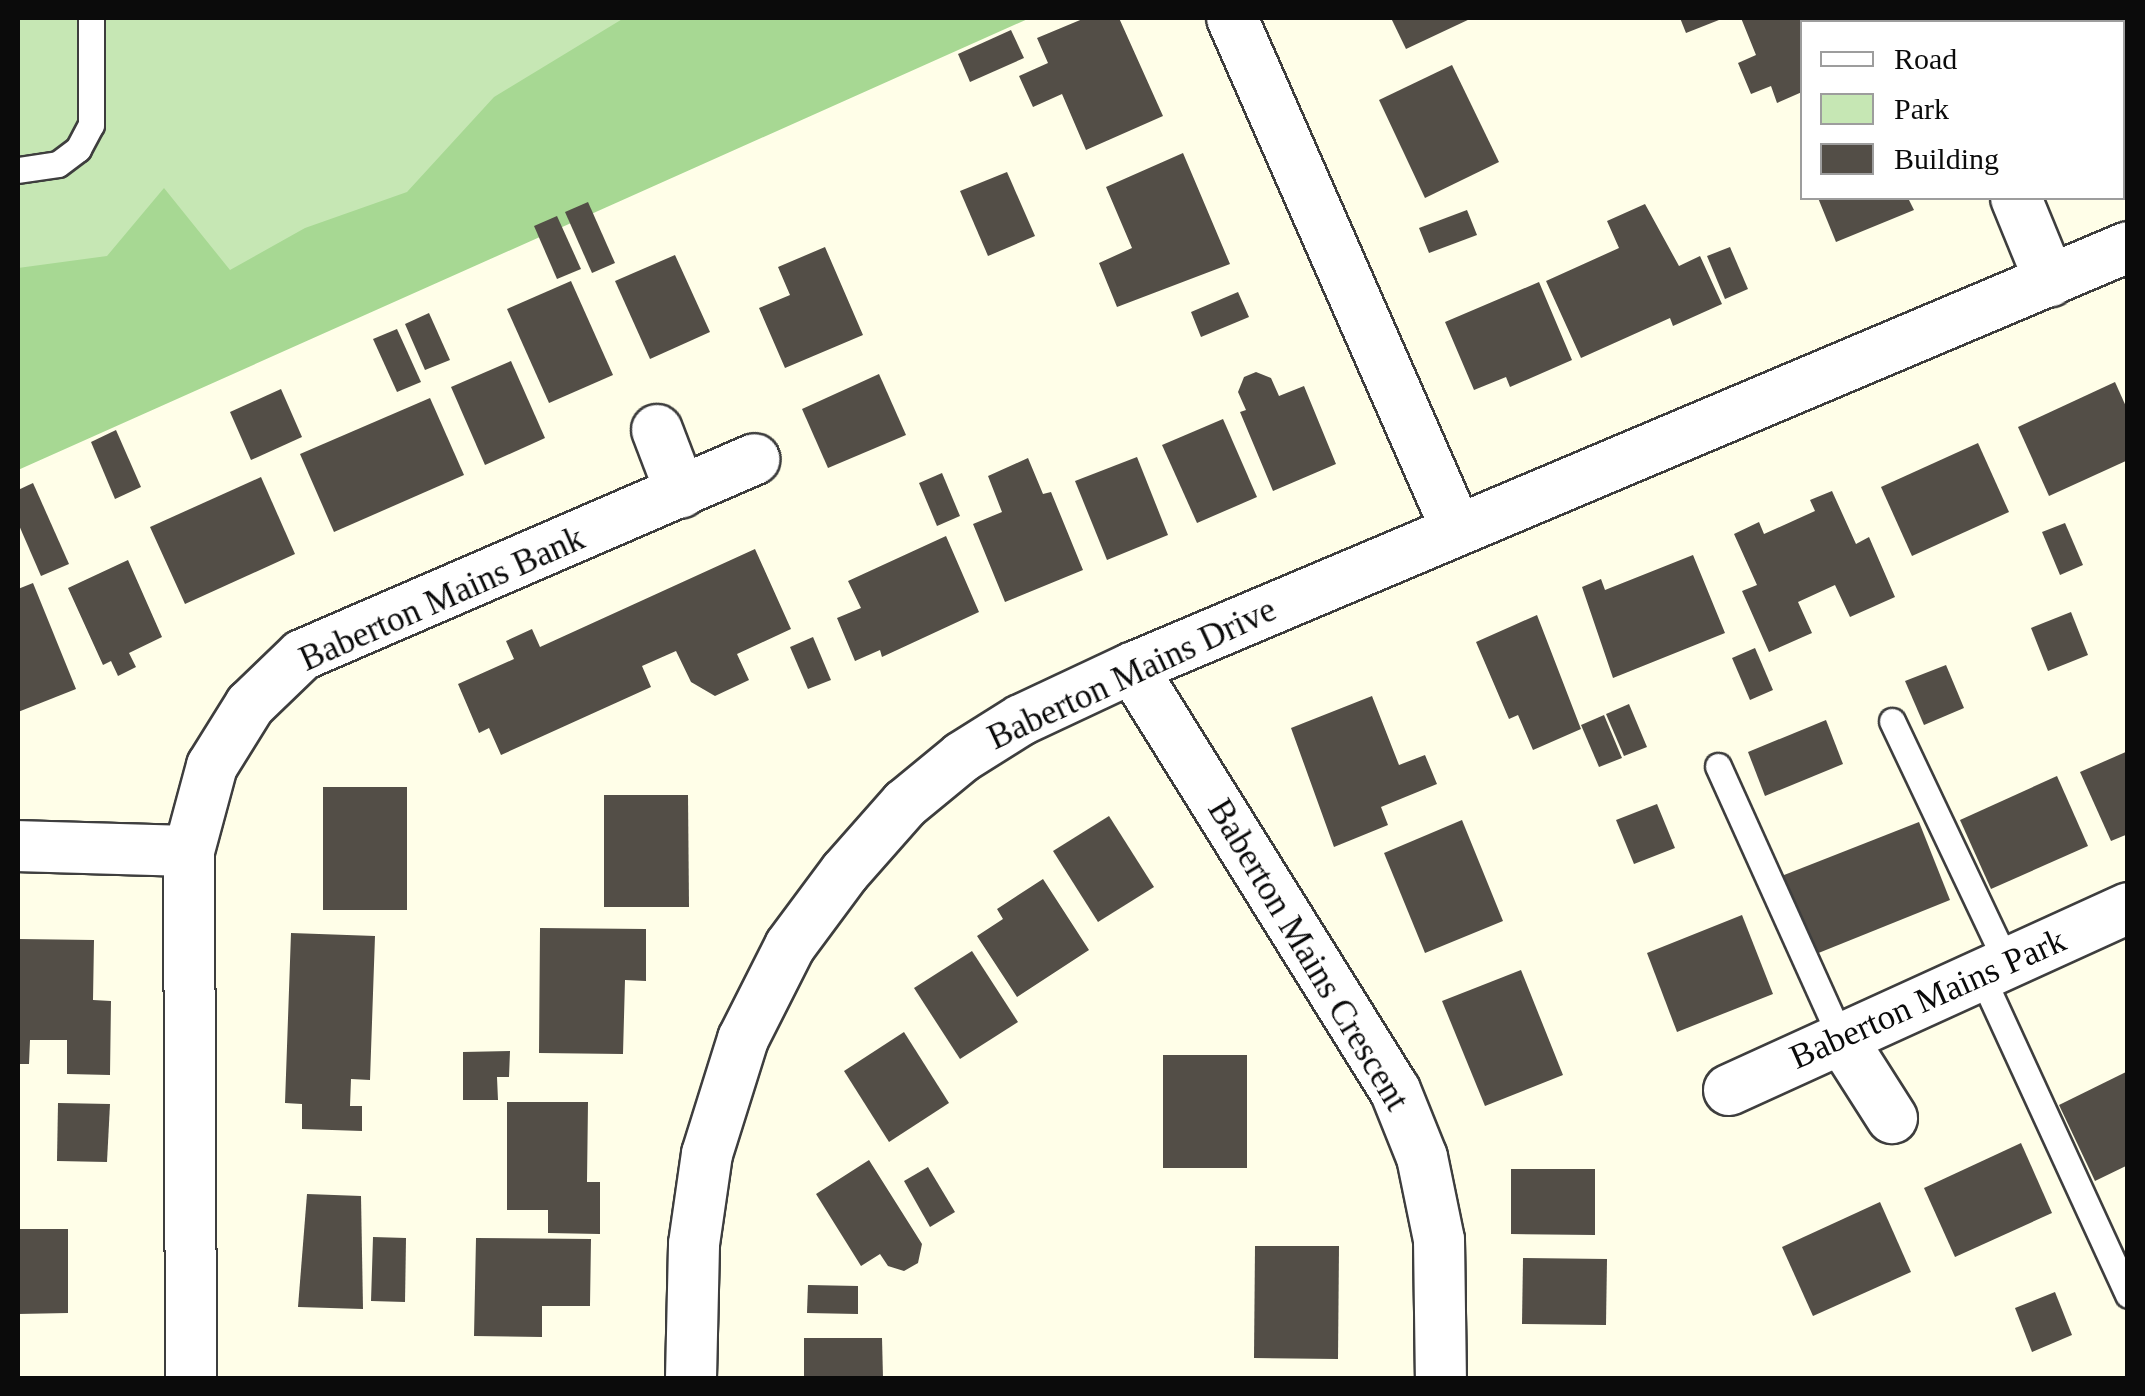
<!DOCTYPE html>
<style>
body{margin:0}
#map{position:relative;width:2145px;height:1396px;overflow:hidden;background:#fffee8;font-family:"Times New Roman",serif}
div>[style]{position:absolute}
.green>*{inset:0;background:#c6e7b4}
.forest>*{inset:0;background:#a7d893}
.building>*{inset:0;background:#534e47}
.roads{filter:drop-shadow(2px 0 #3e3e3e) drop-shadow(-2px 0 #3e3e3e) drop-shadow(0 2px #3e3e3e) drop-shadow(0 -2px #3e3e3e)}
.service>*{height:25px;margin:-12.5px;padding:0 12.5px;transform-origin:12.5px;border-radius:12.5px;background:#fff}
.minor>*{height:50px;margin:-25px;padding:0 25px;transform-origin:25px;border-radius:25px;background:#fff}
span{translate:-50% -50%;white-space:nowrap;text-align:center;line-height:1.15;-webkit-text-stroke:10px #fff;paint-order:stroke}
.street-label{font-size:35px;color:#0b0b0b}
.frame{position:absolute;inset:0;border:20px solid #0b0b0b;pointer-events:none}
.legend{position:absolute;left:1800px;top:20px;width:325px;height:180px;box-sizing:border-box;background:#fff;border:2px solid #9d9d9d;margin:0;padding:12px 18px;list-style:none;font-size:30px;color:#0b0b0b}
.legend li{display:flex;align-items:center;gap:20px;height:50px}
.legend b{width:50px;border:2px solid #9d9d9d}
</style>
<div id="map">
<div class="green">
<i style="clip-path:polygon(18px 18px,933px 18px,18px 434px)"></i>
</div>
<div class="forest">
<i style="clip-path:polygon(624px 18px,1030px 18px,18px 470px,18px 268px,107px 256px,164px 188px,230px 270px,305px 228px,407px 192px,494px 97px)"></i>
</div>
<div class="building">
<i style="clip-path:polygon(1085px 18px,1119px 18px,1163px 116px,1086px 150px,1062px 94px,1033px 107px,1019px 76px,1048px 63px,1037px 38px)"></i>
<i style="clip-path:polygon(1391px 18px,1472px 18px,1406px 49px)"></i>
<i style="clip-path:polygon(1680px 18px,1724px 18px,1686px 33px)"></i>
<i style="clip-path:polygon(1741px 18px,1833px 18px,1835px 22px,1802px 22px,1802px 92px,1777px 103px,1771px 86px,1751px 94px,1738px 63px,1756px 55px)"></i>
<i style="clip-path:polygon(2128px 23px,2128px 144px,2122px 146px,2122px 25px)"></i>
<i style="clip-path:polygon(1011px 30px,1024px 58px,970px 82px,958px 54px)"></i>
<i style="clip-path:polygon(1452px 65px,1499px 162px,1425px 198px,1379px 100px)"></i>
<i style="clip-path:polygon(1183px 153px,1230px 264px,1117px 307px,1099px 263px,1132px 248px,1106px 187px)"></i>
<i style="clip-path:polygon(1007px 172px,1035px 236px,988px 256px,960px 191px)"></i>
<i style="clip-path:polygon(1818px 198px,1908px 198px,1914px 210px,1836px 242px)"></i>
<i style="clip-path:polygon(588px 202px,615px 263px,592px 273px,565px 212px)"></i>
<i style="clip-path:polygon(1645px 204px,1679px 266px,1700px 256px,1722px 304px,1673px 326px,1670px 318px,1581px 358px,1546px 281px,1619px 248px,1607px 221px)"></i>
<i style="clip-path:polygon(1467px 210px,1477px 235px,1429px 253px,1419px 228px)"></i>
<i style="clip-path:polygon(557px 216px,581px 269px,557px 279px,534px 226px)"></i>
<i style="clip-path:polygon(825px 247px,863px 335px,785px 368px,759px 308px,790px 295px,778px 267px)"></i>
<i style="clip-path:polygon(1730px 247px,1748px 289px,1725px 299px,1707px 256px)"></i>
<i style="clip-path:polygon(675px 255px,710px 332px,650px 359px,615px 281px)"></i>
<i style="clip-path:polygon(571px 281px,613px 375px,549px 403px,507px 309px)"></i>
<i style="clip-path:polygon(1539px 282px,1572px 360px,1510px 387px,1506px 377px,1474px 390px,1445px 322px)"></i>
<i style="clip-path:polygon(1238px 292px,1249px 317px,1201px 337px,1191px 312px)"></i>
<i style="clip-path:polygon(429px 313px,450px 360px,425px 370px,405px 324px)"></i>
<i style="clip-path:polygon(397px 329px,421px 382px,397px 392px,373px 339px)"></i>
<i style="clip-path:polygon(511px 361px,545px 438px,485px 465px,451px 387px)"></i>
<i style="clip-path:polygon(1256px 372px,1271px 378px,1279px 396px,1304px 386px,1336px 464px,1273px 491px,1240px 412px,1246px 410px,1238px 392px,1244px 377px)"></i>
<i style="clip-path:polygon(879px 374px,906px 435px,828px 468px,802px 409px)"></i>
<i style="clip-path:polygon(2115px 382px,2128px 411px,2128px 460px,2049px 496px,2018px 427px)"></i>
<i style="clip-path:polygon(281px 389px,302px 437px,251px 460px,230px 412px)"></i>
<i style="clip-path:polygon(430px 398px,464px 475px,334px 532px,300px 454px)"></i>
<i style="clip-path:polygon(1223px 419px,1257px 497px,1197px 523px,1162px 445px)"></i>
<i style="clip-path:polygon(116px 430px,141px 487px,115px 499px,91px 442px)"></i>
<i style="clip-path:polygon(1978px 443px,2009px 512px,1912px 556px,1881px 487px)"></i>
<i style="clip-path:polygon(1137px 457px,1168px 535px,1107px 560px,1075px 481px)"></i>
<i style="clip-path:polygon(1028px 458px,1043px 494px,1051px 492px,1083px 570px,1005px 602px,973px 524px,1002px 512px,988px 476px)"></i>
<i style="clip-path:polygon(942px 473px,960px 516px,937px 526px,919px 483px)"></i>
<i style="clip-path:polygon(261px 477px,295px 554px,185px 604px,150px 527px)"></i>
<i style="clip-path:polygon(33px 483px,69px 564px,41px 576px,18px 523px,18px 490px)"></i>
<i style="clip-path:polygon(1832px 491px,1856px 544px,1869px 537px,1895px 597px,1850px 617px,1835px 585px,1798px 602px,1812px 633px,1769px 652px,1742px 591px,1757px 585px,1734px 534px,1759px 522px,1764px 534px,1815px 511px,1810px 500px)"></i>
<i style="clip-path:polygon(2065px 523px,2083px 565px,2060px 575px,2042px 532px)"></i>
<i style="clip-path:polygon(946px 536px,979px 612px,882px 657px,880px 650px,855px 661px,837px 618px,861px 608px,848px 581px)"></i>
<i style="clip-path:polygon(755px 549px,791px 629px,737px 654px,749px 680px,715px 696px,691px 682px,676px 651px,642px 666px,651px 687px,501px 755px,489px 728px,479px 733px,458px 684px,514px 659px,506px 641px,532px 629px,540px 647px)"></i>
<i style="clip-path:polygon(1693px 555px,1725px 633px,1613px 678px,1582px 587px,1601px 579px,1605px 590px)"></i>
<i style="clip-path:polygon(128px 560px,162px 637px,129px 653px,136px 667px,118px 676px,111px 661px,103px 665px,68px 588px)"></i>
<i style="clip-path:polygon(33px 583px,76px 689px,18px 712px,18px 589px)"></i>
<i style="clip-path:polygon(2071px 612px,2088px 655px,2048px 671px,2031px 628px)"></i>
<i style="clip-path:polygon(1537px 615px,1581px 729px,1533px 750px,1518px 715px,1509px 719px,1476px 642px)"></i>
<i style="clip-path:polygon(813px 637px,831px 680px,808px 689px,790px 647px)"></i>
<i style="clip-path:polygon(1755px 648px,1773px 690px,1750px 700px,1732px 658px)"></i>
<i style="clip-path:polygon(1946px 665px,1964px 708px,1924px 725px,1905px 681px)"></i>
<i style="clip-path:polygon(1372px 696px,1399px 765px,1425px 755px,1437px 784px,1381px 807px,1388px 825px,1334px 847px,1291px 728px)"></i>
<i style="clip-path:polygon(1629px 704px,1647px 747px,1624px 756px,1606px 714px)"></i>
<i style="clip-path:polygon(1604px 715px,1622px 758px,1599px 767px,1581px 725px)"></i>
<i style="clip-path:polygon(1826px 720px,1843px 764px,1765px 796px,1748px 752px)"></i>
<i style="clip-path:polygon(2128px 751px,2128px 834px,2111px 841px,2080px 772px)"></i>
<i style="clip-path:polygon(2057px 776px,2088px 846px,1991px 889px,1960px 820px)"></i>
<i style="clip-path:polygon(323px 787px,407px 787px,407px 910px,323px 910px)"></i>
<i style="clip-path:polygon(604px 795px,688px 795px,689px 907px,604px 907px)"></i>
<i style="clip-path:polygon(1657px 804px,1675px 848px,1634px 864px,1616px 820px)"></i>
<i style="clip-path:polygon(1109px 816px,1154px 887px,1098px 922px,1053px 851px)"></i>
<i style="clip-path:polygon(1462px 820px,1503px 921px,1425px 953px,1384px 853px)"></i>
<i style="clip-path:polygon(1919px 822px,1950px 900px,1811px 956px,1779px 877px)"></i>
<i style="clip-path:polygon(1043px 879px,1089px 950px,1017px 997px,977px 936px,1003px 919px,997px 909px)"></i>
<i style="clip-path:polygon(1742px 915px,1773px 994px,1677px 1032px,1647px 953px)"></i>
<i style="clip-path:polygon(540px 928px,646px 929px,646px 981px,625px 980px,623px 1054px,539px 1053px)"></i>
<i style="clip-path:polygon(291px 933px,375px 936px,370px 1080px,351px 1079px,350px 1106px,362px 1106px,362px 1131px,302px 1129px,302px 1104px,285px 1103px)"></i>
<i style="clip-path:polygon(18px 939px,94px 940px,93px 1000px,111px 1001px,110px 1075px,67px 1074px,67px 1040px,30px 1040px,29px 1064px,18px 1064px)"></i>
<i style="clip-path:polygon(972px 951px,1018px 1022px,960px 1059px,914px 988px)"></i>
<i style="clip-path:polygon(1521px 970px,1563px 1075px,1485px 1106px,1442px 1001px)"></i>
<i style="clip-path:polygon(904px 1032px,949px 1103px,889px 1142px,844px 1071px)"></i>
<i style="clip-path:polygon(510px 1051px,509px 1077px,497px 1077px,498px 1100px,463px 1100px,463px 1052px)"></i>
<i style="clip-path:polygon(1163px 1055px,1247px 1055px,1247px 1168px,1163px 1168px)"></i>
<i style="clip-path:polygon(2128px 1071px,2128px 1165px,2095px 1181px,2059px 1105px)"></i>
<i style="clip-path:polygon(507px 1102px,588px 1102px,587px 1182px,600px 1182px,600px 1234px,548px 1233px,548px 1210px,507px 1210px)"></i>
<i style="clip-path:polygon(58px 1103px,110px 1104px,107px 1162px,57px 1161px)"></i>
<i style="clip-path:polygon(2021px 1143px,2052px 1213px,1955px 1257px,1924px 1188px)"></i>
<i style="clip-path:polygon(869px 1160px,922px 1244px,918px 1263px,904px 1271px,888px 1266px,880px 1254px,861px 1266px,816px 1194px)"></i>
<i style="clip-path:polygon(928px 1167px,955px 1212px,930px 1227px,904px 1181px)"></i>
<i style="clip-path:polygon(1511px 1169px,1595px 1169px,1595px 1235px,1511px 1234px)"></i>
<i style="clip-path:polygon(307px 1194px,361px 1196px,363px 1309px,298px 1307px)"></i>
<i style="clip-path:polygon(1880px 1202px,1911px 1272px,1813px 1316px,1782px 1247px)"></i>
<i style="clip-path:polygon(18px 1229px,68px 1229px,68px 1313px,18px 1314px)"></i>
<i style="clip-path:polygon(373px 1237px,406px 1238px,405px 1302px,371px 1301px)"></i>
<i style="clip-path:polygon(476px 1238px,591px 1239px,590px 1306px,542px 1306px,542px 1337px,474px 1336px)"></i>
<i style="clip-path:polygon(1255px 1246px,1339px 1246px,1338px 1359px,1254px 1358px)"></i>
<i style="clip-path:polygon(1523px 1258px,1607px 1259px,1606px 1325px,1522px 1324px)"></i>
<i style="clip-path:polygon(808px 1285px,858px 1286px,858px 1314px,807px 1313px)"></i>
<i style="clip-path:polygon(2055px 1292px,2072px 1335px,2032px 1352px,2015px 1308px)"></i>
<i style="clip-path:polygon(804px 1338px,882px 1338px,883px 1378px,804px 1378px)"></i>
</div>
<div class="roads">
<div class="service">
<i style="left:18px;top:170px;width:40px;rotate:-8.5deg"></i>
<i style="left:58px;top:164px;width:25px;rotate:-37deg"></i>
<i style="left:78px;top:149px;width:27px;rotate:-62deg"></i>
<i style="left:91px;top:125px;width:107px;rotate:-90deg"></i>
<i style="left:1892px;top:721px;width:268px;rotate:64.6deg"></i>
<i style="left:1718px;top:766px;width:299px;rotate:65.7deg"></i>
<i style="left:1981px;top:975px;width:352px;rotate:65.3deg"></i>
</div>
<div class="minor">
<i style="left:1232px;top:18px;width:557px;rotate:66.29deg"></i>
<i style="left:1940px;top:18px;width:4px;rotate:63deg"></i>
<i style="left:2016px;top:198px;width:90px;rotate:67.7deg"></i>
<i style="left:657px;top:430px;width:67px;rotate:69.1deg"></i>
<i style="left:1132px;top:668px;width:497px;rotate:58.1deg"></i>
<i style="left:1395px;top:1090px;width:72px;rotate:68.1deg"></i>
<i style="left:1422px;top:1157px;width:85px;rotate:78.4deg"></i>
<i style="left:1439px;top:1240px;width:138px;rotate:89.2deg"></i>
<i style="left:18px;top:846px;width:171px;rotate:1.7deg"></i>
<i style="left:1841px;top:1038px;width:95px;rotate:57.5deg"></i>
<i style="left:1729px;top:1090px;width:439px;rotate:-24.5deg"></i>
<i style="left:191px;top:1378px;width:527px;rotate:-90.22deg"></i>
<i style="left:189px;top:851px;width:88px;rotate:-74.9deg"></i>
<i style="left:212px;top:766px;width:72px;rotate:-58.1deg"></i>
<i style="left:250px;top:705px;width:72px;rotate:-43.9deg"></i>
<i style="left:302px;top:655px;width:493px;rotate:-23.4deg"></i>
<i style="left:691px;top:1378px;width:134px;rotate:-88.7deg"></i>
<i style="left:694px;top:1244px;width:91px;rotate:-81.8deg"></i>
<i style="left:707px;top:1154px;width:121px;rotate:-72.6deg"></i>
<i style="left:743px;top:1039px;width:104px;rotate:-63.2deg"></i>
<i style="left:790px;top:946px;width:92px;rotate:-53.4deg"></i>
<i style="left:845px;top:872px;width:91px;rotate:-48.6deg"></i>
<i style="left:905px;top:804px;width:74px;rotate:-39.5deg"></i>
<i style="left:962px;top:757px;width:70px;rotate:-32.1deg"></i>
<i style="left:1021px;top:720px;width:123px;rotate:-25.1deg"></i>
<i style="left:1132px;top:668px;width:1081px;rotate:-22.91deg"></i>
</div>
</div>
<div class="street-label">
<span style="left:442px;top:599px;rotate:-24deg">Baberton Mains Bank</span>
<span style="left:1132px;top:674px;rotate:-25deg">Baberton Mains Drive</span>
<span style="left:1308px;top:955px;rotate:59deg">Baberton Mains Crescent</span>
<span style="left:1928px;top:999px;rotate:-24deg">Baberton Mains Park</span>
</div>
<div class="frame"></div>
<ul class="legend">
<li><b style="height:12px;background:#fff"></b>Road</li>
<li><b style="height:28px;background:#c6e7b4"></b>Park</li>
<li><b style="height:28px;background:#534e47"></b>Building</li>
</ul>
</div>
